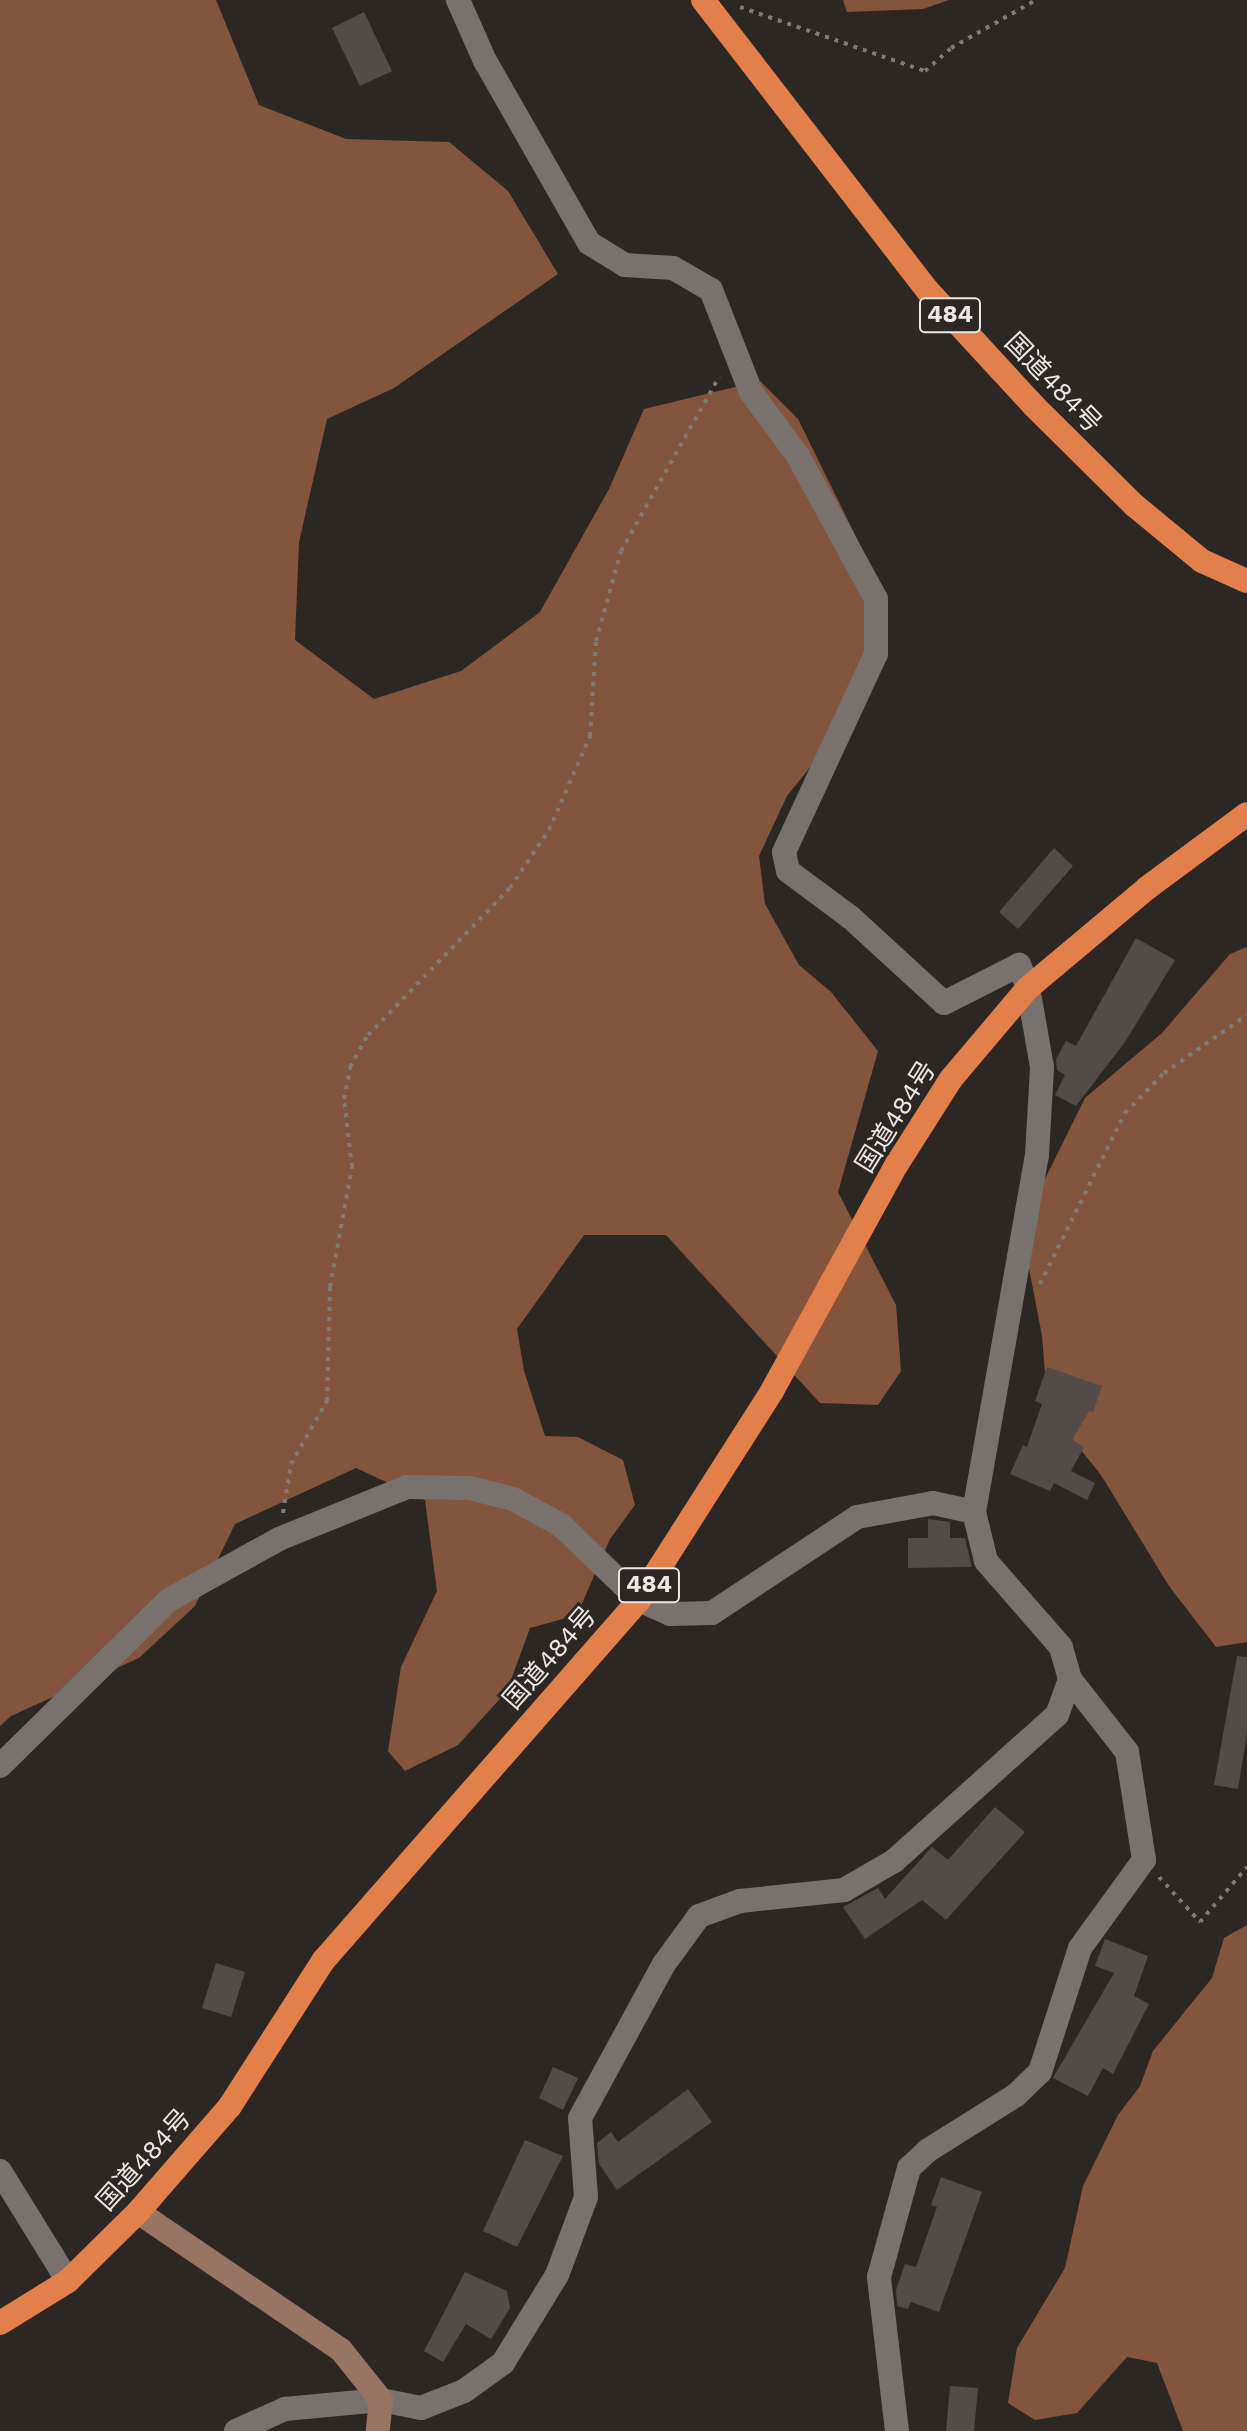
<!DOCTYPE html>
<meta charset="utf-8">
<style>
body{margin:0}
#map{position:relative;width:1247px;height:2431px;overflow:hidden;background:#2d2724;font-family:"Work Sans","Noto Sans JP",sans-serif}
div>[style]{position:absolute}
.forest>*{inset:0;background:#84553d}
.building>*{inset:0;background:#524b47}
.path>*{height:4px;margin-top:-2px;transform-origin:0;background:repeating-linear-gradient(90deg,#7f7a77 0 4px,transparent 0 10px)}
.street>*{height:24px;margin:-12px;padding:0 12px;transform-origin:12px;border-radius:12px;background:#78716d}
.secondary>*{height:24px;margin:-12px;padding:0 12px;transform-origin:12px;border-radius:12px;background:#987563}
.highway>*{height:24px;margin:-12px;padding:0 12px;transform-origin:12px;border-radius:12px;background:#e27f4b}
span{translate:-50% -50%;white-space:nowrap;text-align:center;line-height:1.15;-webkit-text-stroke:6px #2d2724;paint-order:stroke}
.shield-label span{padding:2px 6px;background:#2d2724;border:2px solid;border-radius:6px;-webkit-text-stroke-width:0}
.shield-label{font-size:24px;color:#ece7e5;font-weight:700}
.street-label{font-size:26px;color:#ece7e5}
</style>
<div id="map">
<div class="forest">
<i style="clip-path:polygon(0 0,216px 0,259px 105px,346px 139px,449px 142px,508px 191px,558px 274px,394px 388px,327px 419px,299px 542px,295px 640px,374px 699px,461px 671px,540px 612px,609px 489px,644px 409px,760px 381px,798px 419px,867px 559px,878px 608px,844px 725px,787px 796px,759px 856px,765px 904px,799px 965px,831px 992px,878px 1051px,838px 1192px,896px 1305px,901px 1371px,878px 1405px,820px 1403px,666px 1235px,584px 1235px,517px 1329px,524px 1371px,545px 1436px,578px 1437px,623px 1460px,635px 1505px,610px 1539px,577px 1615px,530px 1628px,507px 1691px,458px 1745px,405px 1771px,388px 1751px,401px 1667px,437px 1591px,425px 1500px,356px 1468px,235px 1524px,195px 1606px,139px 1658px,11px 1716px,0 1726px)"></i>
<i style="clip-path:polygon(843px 0,949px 0,923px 9px,847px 12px)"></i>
<i style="clip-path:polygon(1247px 947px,1247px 1642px,1216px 1647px,1169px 1586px,1101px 1475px,1048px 1409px,1042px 1336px,1028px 1263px,1042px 1185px,1085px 1098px,1162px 1033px,1230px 954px)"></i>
<i style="clip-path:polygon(1247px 1925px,1247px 2431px,1183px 2431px,1157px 2363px,1127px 2357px,1077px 2413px,1035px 2420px,1008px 2403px,1017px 2348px,1065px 2268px,1083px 2186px,1118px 2115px,1140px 2086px,1153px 2051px,1212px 1978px,1224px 1938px)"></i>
</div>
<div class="building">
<i style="clip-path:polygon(364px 12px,392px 71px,360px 86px,332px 28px)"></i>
<i style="clip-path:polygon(1054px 848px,1073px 866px,1018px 929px,999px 912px)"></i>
<i style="clip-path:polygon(1136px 938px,1175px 960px,1125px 1042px,1076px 1106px,1055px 1095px,1065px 1075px,1057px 1070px,1056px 1059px,1066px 1041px,1076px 1046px)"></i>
<i style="clip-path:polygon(1047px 1367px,1102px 1386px,1093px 1412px,1089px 1411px,1072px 1440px,1084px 1447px,1071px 1471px,1095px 1483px,1087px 1500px,1054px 1483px,1050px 1491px,1010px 1474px,1023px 1445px,1027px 1447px,1042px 1404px,1035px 1401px)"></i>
<i style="clip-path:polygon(928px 1519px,950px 1522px,950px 1538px,965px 1538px,972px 1567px,908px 1568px,908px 1538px,928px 1538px)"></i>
<i style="clip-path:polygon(1237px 1656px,1247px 1657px,1247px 1734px,1238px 1789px,1214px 1785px)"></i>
<i style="clip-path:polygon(995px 1807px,1025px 1832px,946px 1920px,922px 1900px,865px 1939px,843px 1907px,878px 1888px,885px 1899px,932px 1847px,948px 1860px)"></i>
<i style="clip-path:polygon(1105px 1939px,1148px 1956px,1134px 1996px,1149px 2004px,1113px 2074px,1103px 2068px,1088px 2096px,1053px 2078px,1114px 1973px,1095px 1966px)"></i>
<i style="clip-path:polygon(216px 1963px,245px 1972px,231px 2017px,202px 2008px)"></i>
<i style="clip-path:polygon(553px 2067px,578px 2078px,563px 2110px,539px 2098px)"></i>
<i style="clip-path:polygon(688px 2089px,712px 2122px,617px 2190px,599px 2164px,597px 2143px,611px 2132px,618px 2142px)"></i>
<i style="clip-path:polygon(525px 2140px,563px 2156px,517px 2247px,483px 2231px)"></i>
<i style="clip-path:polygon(941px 2177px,982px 2192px,939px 2312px,911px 2302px,908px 2309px,897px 2306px,896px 2290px,905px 2264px,916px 2267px,937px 2207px,931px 2205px)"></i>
<i style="clip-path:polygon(465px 2272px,507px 2291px,510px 2308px,491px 2339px,466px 2324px,443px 2362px,424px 2351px)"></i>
<i style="clip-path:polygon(950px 2386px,978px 2388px,974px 2431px,946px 2431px)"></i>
</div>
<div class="path">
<i style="left:740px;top:7px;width:196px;rotate:19.1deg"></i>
<i style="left:925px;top:71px;width:35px;rotate:-41deg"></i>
<i style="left:951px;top:48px;width:98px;rotate:-29.5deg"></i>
<i style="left:1040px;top:1284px;width:191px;rotate:-63.6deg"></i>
<i style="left:1125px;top:1113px;width:56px;rotate:-45.7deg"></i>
<i style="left:1164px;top:1073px;width:101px;rotate:-34.9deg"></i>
<i style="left:283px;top:1513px;width:50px;rotate:-80.7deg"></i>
<i style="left:291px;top:1464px;width:73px;rotate:-60.3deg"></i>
<i style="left:327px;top:1401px;width:114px;rotate:-88.5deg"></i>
<i style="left:330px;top:1287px;width:122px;rotate:-79.6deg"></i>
<i style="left:352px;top:1167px;width:68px;rotate:-96.7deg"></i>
<i style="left:344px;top:1099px;width:33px;rotate:-79deg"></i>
<i style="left:350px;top:1067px;width:37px;rotate:-61deg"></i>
<i style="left:368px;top:1035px;width:204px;rotate:-46deg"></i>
<i style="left:510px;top:888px;width:70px;rotate:-56.1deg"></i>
<i style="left:549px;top:830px;width:103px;rotate:-66.4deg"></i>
<i style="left:590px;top:736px;width:95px;rotate:-86.4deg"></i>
<i style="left:596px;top:641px;width:93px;rotate:-74.5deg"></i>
<i style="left:621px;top:551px;width:200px;rotate:-60.6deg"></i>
<i style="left:1159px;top:1877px;width:61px;rotate:47.7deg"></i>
<i style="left:1200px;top:1922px;width:72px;rotate:-49.5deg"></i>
</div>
<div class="street">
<i style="left:0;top:1766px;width:237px;rotate:-44.5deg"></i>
<i style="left:169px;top:1600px;width:126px;rotate:-29deg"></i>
<i style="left:279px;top:1539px;width:138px;rotate:-22.1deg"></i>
<i style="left:407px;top:1487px;width:63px;rotate:0.9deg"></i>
<i style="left:470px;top:1488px;width:44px;rotate:14.3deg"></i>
<i style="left:513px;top:1499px;width:55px;rotate:28.4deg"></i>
<i style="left:561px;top:1525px;width:108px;rotate:43.9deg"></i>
<i style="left:639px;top:1600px;width:34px;rotate:24deg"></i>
<i style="left:670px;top:1614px;width:42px;rotate:-1.4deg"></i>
<i style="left:712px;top:1613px;width:174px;rotate:-33.5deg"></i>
<i style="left:857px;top:1517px;width:77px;rotate:-10.4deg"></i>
<i style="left:933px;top:1503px;width:42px;rotate:12.4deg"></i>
<i style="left:0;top:2171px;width:129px;rotate:58.3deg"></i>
<i style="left:236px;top:2431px;width:54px;rotate:-24.2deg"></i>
<i style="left:285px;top:2409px;width:96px;rotate:-5.4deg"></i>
<i style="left:381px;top:2400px;width:41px;rotate:11.3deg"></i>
<i style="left:421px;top:2408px;width:46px;rotate:-21.6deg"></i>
<i style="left:464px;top:2391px;width:48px;rotate:-35.7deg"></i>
<i style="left:503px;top:2363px;width:103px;rotate:-58.5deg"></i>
<i style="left:557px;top:2275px;width:83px;rotate:-69.6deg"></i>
<i style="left:586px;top:2197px;width:79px;rotate:-94.3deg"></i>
<i style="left:580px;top:2118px;width:175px;rotate:-61.4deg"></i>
<i style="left:664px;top:1964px;width:59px;rotate:-53.9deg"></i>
<i style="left:699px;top:1916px;width:44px;rotate:-20.1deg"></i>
<i style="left:740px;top:1901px;width:105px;rotate:-6deg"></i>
<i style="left:844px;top:1890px;width:58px;rotate:-30.1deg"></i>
<i style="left:894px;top:1861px;width:219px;rotate:-41.9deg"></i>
<i style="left:1057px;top:1715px;width:38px;rotate:-70deg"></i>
<i style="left:1070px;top:1679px;width:33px;rotate:-106deg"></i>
<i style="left:1061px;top:1647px;width:114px;rotate:-131.1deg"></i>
<i style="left:986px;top:1561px;width:50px;rotate:-103.8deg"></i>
<i style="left:974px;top:1512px;width:363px;rotate:-80deg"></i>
<i style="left:1037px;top:1155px;width:88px;rotate:-86.7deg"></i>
<i style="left:1042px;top:1067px;width:80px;rotate:-100deg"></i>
<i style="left:1028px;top:988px;width:25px;rotate:-111deg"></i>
<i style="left:1019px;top:965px;width:84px;rotate:153.1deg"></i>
<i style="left:944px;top:1003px;width:127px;rotate:-137.5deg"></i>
<i style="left:850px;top:917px;width:77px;rotate:-143.4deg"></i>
<i style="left:788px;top:871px;width:19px;rotate:-102deg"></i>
<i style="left:784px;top:852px;width:218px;rotate:-65.1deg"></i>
<i style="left:876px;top:654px;width:55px;rotate:-90deg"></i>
<i style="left:876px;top:599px;width:163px;rotate:-118.6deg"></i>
<i style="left:798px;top:456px;width:79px;rotate:-126.3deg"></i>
<i style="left:751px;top:392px;width:110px;rotate:-111.4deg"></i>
<i style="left:711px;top:290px;width:44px;rotate:-149.9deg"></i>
<i style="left:673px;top:268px;width:48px;rotate:-176.4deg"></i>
<i style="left:625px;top:265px;width:42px;rotate:-148.6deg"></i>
<i style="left:589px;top:243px;width:210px;rotate:-119.7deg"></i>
<i style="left:485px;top:61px;width:67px;rotate:-113.9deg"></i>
<i style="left:897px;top:2431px;width:155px;rotate:-96.7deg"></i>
<i style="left:879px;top:2277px;width:113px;rotate:-74.6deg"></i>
<i style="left:909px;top:2168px;width:25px;rotate:-43deg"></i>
<i style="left:927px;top:2151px;width:105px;rotate:-32.2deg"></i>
<i style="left:1016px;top:2095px;width:33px;rotate:-44deg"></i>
<i style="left:1040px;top:2072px;width:130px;rotate:-72.1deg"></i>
<i style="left:1080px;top:1948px;width:109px;rotate:-54deg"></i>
<i style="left:1144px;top:1860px;width:109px;rotate:-98.9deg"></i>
<i style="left:1127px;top:1752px;width:93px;rotate:-128deg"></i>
</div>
<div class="secondary">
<i style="left:138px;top:2212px;width:245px;rotate:34.2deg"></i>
<i style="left:341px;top:2350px;width:64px;rotate:51.3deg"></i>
<i style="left:381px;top:2400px;width:31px;rotate:96deg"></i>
</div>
<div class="highway">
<i style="left:703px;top:0;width:368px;rotate:52.3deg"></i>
<i style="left:928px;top:291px;width:156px;rotate:47.3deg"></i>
<i style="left:1034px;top:406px;width:141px;rotate:44.7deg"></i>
<i style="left:1134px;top:505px;width:88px;rotate:39.5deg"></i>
<i style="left:1202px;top:561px;width:49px;rotate:24deg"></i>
<i style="left:0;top:2323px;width:80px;rotate:-31.7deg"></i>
<i style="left:68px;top:2281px;width:98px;rotate:-44.6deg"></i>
<i style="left:138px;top:2212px;width:140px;rotate:-49deg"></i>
<i style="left:230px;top:2106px;width:172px;rotate:-57.3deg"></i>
<i style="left:323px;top:1961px;width:480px;rotate:-48.8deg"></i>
<i style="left:639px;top:1600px;width:248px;rotate:-57.5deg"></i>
<i style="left:772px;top:1391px;width:259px;rotate:-61.2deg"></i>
<i style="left:897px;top:1164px;width:101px;rotate:-57.6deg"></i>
<i style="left:951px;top:1079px;width:119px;rotate:-49.8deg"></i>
<i style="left:1028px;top:988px;width:155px;rotate:-40deg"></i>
<i style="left:1147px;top:888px;width:124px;rotate:-36.5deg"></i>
</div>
<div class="shield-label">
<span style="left:950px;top:315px">484</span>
<span style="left:649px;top:1585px">484</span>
</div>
<div class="street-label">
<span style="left:1053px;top:383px;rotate:46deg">国道484号</span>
<span style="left:896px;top:1117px;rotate:-58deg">国道484号</span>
<span style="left:550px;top:1658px;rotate:-49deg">国道484号</span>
<span style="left:144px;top:2160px;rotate:-48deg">国道484号</span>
</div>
</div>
